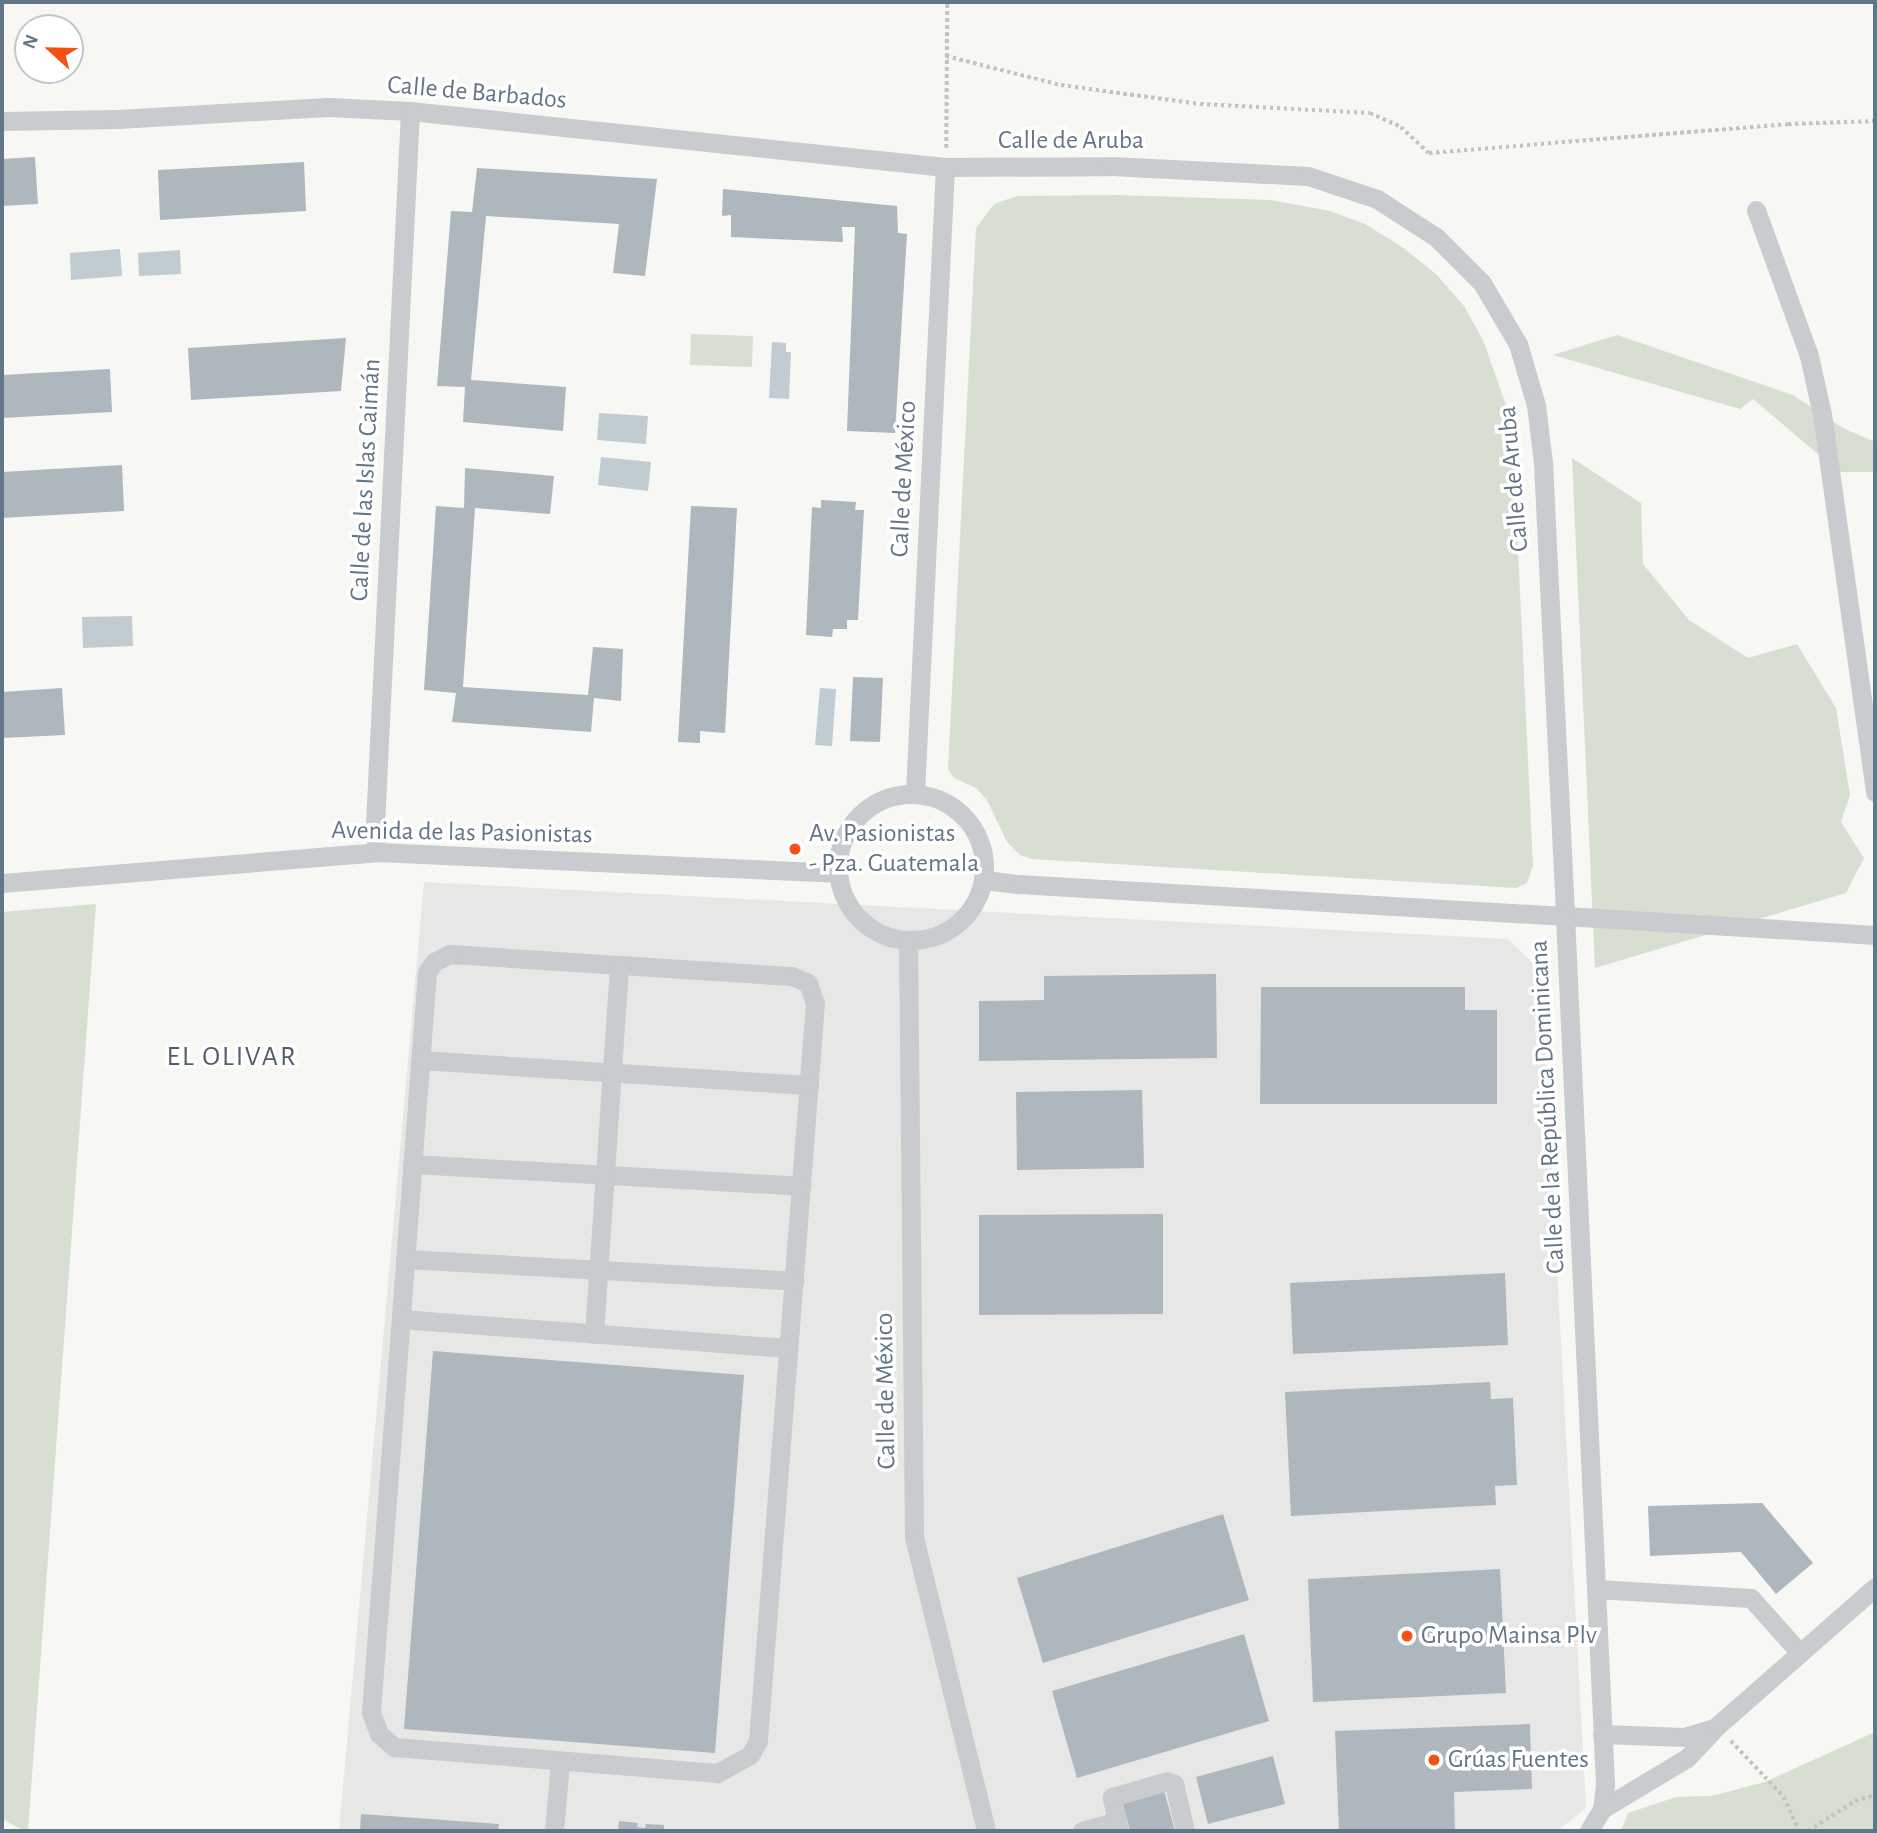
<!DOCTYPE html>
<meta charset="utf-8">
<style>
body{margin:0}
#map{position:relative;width:1877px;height:1833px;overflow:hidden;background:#f7f7f3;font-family:"Alegreya Sans",sans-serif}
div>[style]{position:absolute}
.built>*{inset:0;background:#e7e8e6}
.green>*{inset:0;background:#d7dfd3}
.water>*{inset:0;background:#c0ccd1}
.building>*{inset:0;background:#aeb7bd}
.path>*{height:3.5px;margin-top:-1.75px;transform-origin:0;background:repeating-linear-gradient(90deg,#c1c3c5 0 3.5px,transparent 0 7px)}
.minor>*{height:19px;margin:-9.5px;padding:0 9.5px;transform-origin:9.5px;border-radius:9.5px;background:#c8cccf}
.minor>.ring{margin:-9.5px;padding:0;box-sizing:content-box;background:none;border:19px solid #c8cccf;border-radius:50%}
.dots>*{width:19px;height:19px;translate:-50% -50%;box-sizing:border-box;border:4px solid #fff;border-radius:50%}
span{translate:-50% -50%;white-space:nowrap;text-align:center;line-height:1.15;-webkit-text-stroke:7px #fff;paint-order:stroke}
.street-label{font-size:26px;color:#627687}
.poi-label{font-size:26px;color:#627687}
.left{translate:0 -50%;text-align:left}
.neighbourhood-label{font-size:28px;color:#515f6b;letter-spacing:2px}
.frame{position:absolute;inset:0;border:4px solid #627687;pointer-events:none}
.north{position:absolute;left:14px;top:14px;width:70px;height:70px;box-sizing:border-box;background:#fff;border:2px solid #c0c8cf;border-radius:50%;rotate:292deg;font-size:19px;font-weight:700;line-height:28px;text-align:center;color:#627687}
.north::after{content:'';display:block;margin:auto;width:24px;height:32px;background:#f45115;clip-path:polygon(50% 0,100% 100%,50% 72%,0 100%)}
</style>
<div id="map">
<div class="built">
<i style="clip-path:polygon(424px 882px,1508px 939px,1541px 971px,1586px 1808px,1557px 1831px,339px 1831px)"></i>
</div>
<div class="green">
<i style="clip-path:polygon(1116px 195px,1271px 200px,1330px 211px,1365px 224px,1402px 247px,1436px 274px,1464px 306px,1483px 340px,1512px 422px,1533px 866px,1527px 883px,1516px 888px,1032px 859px,1020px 855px,1007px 842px,987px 800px,976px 788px,954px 778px,948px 769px,976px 228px,994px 204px,1017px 196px)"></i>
<i style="clip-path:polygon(691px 334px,753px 336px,752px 367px,690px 365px)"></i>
<i style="clip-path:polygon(1617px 335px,1793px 395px,1843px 428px,1875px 442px,1875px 472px,1839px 472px,1753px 399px,1740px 409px,1553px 355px)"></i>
<i style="clip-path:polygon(1572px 458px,1641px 503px,1643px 564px,1689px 620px,1748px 658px,1797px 644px,1836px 708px,1850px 795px,1841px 822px,1864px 858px,1846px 893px,1595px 968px)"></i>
<i style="clip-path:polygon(96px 904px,28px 1831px,25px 1831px,2px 1819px,2px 912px)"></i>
<i style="clip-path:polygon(1875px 1732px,1875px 1831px,1621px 1831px,1628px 1813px,1676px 1797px,1711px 1796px,1765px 1782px)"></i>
</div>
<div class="water">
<i style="clip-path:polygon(120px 249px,122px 276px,71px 280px,70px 253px)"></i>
<i style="clip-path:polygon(180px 250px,181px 274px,139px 276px,138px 253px)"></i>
<i style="clip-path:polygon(772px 342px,786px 343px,786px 352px,791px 352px,789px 399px,769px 398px)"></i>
<i style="clip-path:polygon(599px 413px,648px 416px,646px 444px,597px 440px)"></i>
<i style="clip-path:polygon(601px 457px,651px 462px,648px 491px,598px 485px)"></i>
<i style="clip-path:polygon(132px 616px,133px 646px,83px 648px,82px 617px)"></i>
<i style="clip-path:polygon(820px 688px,836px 689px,832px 746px,815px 745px)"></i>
</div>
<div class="building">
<i style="clip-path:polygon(35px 157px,38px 204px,2px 206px,2px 159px)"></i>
<i style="clip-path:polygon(304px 162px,306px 211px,160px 220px,158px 170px)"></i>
<i style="clip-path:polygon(477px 168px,657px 179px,645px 276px,613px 273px,619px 224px,486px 216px,471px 380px,566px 387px,563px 431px,463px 422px,465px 387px,437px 386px,451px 211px,472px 212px)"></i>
<i style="clip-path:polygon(723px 189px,897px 206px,898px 233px,907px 234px,895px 433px,847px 431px,855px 227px,842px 227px,843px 242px,731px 237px,731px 215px,722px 216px)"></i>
<i style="clip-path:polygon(346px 338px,341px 391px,191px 400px,188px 348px)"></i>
<i style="clip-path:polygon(110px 369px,112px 412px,2px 418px,2px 375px)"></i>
<i style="clip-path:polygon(122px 465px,124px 511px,2px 518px,2px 472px)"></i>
<i style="clip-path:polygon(465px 468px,554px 476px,550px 514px,475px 508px,463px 687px,588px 695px,593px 647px,623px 649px,621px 701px,594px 698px,591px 732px,452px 722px,456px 693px,424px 690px,436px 506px,464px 508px)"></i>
<i style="clip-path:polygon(821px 500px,856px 502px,855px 510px,864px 510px,858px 620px,847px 620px,847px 629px,833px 629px,832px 637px,806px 635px,812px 507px,821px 508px)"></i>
<i style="clip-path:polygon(691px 506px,737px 508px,725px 733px,700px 731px,700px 743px,678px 742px)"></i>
<i style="clip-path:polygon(853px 677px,883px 678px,880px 742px,850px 741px)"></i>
<i style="clip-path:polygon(62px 688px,65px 735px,2px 738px,2px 692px)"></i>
<i style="clip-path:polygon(1216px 974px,1217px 1058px,979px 1061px,979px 1001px,1044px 1000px,1044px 976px)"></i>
<i style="clip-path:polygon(1261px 987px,1465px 987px,1465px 1010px,1497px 1010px,1497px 1104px,1260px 1104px)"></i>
<i style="clip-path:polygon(1142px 1090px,1144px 1168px,1017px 1170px,1016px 1092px)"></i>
<i style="clip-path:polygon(1163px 1214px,1163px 1314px,979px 1315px,979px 1215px)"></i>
<i style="clip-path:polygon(1505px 1273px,1508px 1345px,1293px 1354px,1290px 1283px)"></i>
<i style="clip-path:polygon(433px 1351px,744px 1375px,715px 1753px,404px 1729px)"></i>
<i style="clip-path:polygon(1490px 1382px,1491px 1399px,1513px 1398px,1517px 1485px,1495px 1486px,1496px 1505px,1291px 1516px,1285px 1392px)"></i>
<i style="clip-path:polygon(1762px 1503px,1813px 1563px,1776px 1594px,1741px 1552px,1650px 1556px,1648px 1506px)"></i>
<i style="clip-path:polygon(1223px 1514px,1249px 1600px,1043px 1663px,1017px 1578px)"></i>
<i style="clip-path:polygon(1500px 1569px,1506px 1693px,1313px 1702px,1308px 1579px)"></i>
<i style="clip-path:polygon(1244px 1634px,1269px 1721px,1077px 1778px,1052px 1691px)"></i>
<i style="clip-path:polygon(1530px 1724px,1532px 1789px,1454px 1792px,1455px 1831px,1339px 1831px,1335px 1731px)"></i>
<i style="clip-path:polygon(1273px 1756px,1285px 1804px,1208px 1824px,1196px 1777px)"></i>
<i style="clip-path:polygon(1164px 1790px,1175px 1831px,1130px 1831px,1122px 1801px)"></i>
<i style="clip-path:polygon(361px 1814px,499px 1824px,498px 1831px,360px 1831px)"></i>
<i style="clip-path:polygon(619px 1821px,638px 1823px,637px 1827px,645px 1828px,646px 1824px,664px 1825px,664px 1831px,618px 1831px)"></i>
</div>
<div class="path">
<i style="left:946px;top:56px;width:119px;rotate:14.2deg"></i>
<i style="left:1061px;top:85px;width:140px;rotate:7.8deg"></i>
<i style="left:1200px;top:104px;width:170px;rotate:3deg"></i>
<i style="left:1370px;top:113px;width:34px;rotate:24deg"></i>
<i style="left:1401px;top:127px;width:38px;rotate:43deg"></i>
<i style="left:1429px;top:153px;width:360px;rotate:-4.6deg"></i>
<i style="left:1788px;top:124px;width:87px;rotate:-2deg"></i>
<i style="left:946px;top:148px;width:146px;rotate:-89.6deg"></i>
<i style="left:1731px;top:1741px;width:77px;rotate:46.6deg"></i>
<i style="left:1784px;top:1797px;width:37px;rotate:66deg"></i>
<i style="left:1808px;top:1831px;width:56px;rotate:-32.6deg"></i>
<i style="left:1855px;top:1801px;width:21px;rotate:-17deg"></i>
</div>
<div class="minor">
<i style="left:2px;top:121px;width:116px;rotate:-1deg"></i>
<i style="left:118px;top:119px;width:210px;rotate:-3.3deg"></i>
<i style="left:328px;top:107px;width:82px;rotate:2.8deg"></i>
<i style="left:410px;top:111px;width:538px;rotate:5.98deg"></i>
<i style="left:945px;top:167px;width:166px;rotate:-0.3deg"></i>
<i style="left:1111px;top:166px;width:197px;rotate:2.9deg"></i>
<i style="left:1308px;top:176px;width:73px;rotate:18.4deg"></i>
<i style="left:1377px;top:199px;width:70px;rotate:32.8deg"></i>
<i style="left:1436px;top:237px;width:65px;rotate:45deg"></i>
<i style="left:1482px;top:283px;width:71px;rotate:59.5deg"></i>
<i style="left:1518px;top:344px;width:64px;rotate:73.6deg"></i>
<i style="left:1536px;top:405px;width:58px;rotate:83.1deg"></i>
<i style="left:1543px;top:463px;width:454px;rotate:87.2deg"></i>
<i style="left:1565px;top:916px;width:311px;rotate:3.5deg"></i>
<i style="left:1756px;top:210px;width:155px;rotate:70deg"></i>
<i style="left:1809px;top:356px;width:59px;rotate:77.4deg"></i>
<i style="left:1822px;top:414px;width:382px;rotate:82deg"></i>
<i style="left:915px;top:793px;width:627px;rotate:-87.26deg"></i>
<i class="ring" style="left:838px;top:794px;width:127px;height:127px"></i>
<i style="left:377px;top:852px;width:28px;rotate:-94deg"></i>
<i style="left:375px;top:824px;width:714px;rotate:-87.19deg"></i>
<i style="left:984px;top:880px;width:34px;rotate:7deg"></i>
<i style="left:1018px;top:884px;width:548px;rotate:3.35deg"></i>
<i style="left:1565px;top:916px;width:870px;rotate:87.36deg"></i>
<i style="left:1605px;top:1785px;width:24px;rotate:97deg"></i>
<i style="left:1602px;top:1809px;width:26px;rotate:121deg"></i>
<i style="left:2px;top:883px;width:376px;rotate:-4.7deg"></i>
<i style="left:377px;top:852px;width:460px;rotate:2.6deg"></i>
<i style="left:908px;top:941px;width:596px;rotate:89.42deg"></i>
<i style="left:914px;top:1537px;width:303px;rotate:76.2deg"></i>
<i style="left:450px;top:954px;width:343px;rotate:3.7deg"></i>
<i style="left:792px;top:976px;width:17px;rotate:24deg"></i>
<i style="left:808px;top:983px;width:21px;rotate:71deg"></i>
<i style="left:815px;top:1003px;width:740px;rotate:94.42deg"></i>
<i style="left:758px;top:1741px;width:16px;rotate:120deg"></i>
<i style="left:750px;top:1755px;width:38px;rotate:151deg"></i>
<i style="left:717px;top:1773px;width:324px;rotate:-175.4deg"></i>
<i style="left:394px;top:1747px;width:20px;rotate:-139deg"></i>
<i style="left:379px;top:1734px;width:23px;rotate:-110deg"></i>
<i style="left:371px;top:1712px;width:742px;rotate:-85.67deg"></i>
<i style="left:427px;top:972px;width:12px;rotate:-55deg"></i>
<i style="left:434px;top:962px;width:18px;rotate:-27deg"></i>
<i style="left:420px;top:1060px;width:390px;rotate:3.7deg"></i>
<i style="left:412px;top:1164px;width:390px;rotate:3.2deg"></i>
<i style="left:405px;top:1259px;width:390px;rotate:3.2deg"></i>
<i style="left:401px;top:1319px;width:388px;rotate:4.3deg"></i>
<i style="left:594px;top:1334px;width:370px;rotate:-86.1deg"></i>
<i style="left:1596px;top:1589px;width:155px;rotate:3.3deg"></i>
<i style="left:1751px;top:1598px;width:74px;rotate:48.3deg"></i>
<i style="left:1602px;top:1734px;width:82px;rotate:2.1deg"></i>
<i style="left:1684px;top:1737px;width:30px;rotate:-17deg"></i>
<i style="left:1602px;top:1809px;width:99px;rotate:-31deg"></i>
<i style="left:1687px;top:1758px;width:44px;rotate:-46.8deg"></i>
<i style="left:1717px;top:1726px;width:210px;rotate:-41.3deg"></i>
<i style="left:554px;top:1831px;width:69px;rotate:-85deg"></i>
<i style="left:1082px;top:1831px;width:36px;rotate:-16deg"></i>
<i style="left:1119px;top:1831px;width:35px;rotate:-102deg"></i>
<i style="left:1112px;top:1797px;width:57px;rotate:-16.2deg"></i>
<i style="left:1167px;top:1781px;width:8px;rotate:23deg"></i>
<i style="left:1174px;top:1784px;width:48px;rotate:76.8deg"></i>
</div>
<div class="dots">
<i style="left:795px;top:849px;background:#f45115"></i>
<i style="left:1407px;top:1636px;background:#f45115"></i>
<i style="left:1434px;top:1760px;background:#f45115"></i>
</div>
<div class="street-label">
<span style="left:477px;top:93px;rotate:5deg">Calle de Barbados</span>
<span style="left:1071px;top:141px">Calle de Aruba</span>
<span style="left:904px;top:479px;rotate:-87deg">Calle de México</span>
<span style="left:1514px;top:479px;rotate:-95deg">Calle de Aruba</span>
<span style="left:366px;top:480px;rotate:-87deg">Calle de las Islas Caimán</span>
<span style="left:462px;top:833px;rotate:1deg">Avenida de las Pasionistas</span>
<span style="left:1548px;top:1107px;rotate:-93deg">Calle de la República Dominicana</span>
<span style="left:886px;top:1391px;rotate:-91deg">Calle de México</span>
</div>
<div class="poi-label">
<span class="left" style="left:809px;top:849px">Av. Pasionistas<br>- Pza. Guatemala</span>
<span class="left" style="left:1421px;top:1636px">Grupo Mainsa Plv</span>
<span class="left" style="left:1448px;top:1760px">Grúas Fuentes</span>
</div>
<div class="neighbourhood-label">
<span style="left:232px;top:1057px">EL OLIVAR</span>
</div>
<div class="frame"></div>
<div class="north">N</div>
</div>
